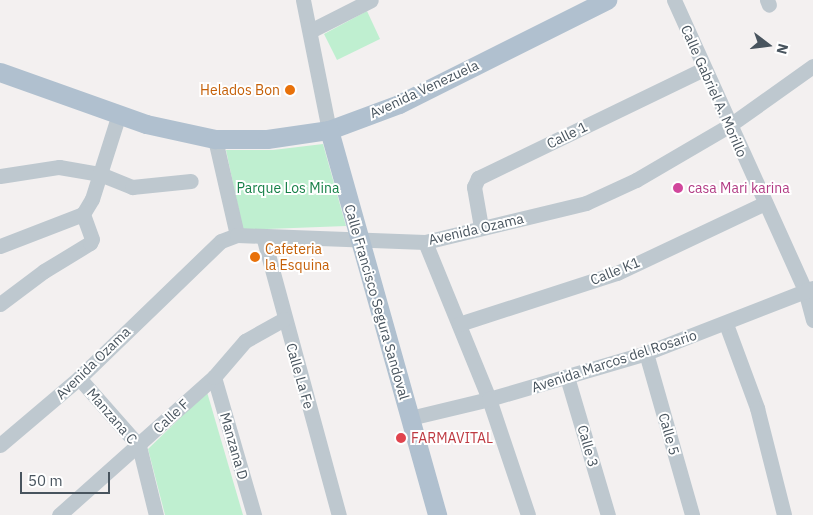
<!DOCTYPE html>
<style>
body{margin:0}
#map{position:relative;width:813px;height:515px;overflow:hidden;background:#f3f0f0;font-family:"IBM Plex Sans",sans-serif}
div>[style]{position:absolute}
.green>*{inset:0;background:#bfefd0}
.minor>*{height:15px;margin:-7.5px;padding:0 7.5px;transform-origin:7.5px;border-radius:7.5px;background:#bec8cf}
.major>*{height:19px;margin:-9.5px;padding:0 9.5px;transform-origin:9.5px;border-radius:9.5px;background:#b0c0cf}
.dots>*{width:14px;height:14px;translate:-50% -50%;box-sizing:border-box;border:2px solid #fff;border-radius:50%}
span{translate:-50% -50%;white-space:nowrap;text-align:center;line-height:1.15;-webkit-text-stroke:4px #fff;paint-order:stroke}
.street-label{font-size:14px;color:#48545e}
.food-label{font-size:14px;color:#c56008}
.right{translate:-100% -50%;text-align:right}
.left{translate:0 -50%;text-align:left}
.park-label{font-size:14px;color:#178048}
.hotel-label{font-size:14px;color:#b23c85}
.health-label{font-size:14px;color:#be3a42}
.north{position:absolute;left:743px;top:20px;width:50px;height:50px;-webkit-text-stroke:4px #fff;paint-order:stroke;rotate:105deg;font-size:14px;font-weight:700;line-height:20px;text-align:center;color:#48545e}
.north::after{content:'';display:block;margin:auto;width:18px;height:22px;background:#48545e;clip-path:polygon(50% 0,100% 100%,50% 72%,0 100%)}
.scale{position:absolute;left:20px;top:472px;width:90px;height:22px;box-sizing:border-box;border:2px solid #48545e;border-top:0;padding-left:6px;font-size:15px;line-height:18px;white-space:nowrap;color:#48545e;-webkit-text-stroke:4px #fff;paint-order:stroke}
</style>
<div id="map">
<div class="green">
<i style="clip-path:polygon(367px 11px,380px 39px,337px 60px,324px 34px)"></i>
<i style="clip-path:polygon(323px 144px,346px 226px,243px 230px,226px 150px,273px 150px)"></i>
<i style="clip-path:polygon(207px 392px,243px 515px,165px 515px,148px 449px)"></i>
</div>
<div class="minor">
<i style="left:303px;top:0;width:133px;rotate:78.7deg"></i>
<i style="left:674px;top:0;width:318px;rotate:65.7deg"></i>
<i style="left:805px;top:290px;width:31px;rotate:75deg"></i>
<i style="left:767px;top:0;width:5px;rotate:68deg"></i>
<i style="left:310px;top:31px;width:68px;rotate:-26.9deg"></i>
<i style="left:215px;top:139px;width:98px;rotate:77.1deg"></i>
<i style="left:0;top:176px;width:60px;rotate:-8.7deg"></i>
<i style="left:59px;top:167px;width:42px;rotate:9.7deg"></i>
<i style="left:100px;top:174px;width:35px;rotate:22deg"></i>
<i style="left:132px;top:187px;width:59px;rotate:-5.8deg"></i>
<i style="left:481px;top:227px;width:41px;rotate:-99.9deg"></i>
<i style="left:474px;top:187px;width:10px;rotate:-66deg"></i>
<i style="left:478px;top:178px;width:250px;rotate:-25.8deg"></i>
<i style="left:263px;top:236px;width:289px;rotate:74.8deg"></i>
<i style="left:425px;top:242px;width:170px;rotate:67.8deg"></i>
<i style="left:489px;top:399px;width:122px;rotate:71.4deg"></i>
<i style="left:0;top:246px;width:89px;rotate:-21.1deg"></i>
<i style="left:83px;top:214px;width:17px;rotate:-59deg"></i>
<i style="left:92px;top:199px;width:89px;rotate:-72.4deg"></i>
<i style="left:0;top:304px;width:55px;rotate:-36.9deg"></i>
<i style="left:44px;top:271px;width:54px;rotate:-31.3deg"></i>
<i style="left:90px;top:243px;width:4px;rotate:-63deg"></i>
<i style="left:92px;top:239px;width:27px;rotate:-110deg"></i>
<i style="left:459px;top:324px;width:166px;rotate:-17.9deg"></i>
<i style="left:617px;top:273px;width:164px;rotate:-25.3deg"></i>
<i style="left:726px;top:324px;width:90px;rotate:69.7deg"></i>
<i style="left:757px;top:408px;width:110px;rotate:75.8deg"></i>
<i style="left:646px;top:353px;width:168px;rotate:74.1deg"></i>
<i style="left:214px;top:377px;width:144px;rotate:73.8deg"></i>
<i style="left:567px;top:377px;width:144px;rotate:73.5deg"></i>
<i style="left:79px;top:378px;width:91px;rotate:48.6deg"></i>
<i style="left:139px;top:446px;width:71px;rotate:76.2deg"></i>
<i style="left:410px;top:418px;width:81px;rotate:-13.5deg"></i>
<i style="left:489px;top:399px;width:164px;rotate:-16.3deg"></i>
<i style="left:646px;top:353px;width:179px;rotate:-21.3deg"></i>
<i style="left:0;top:445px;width:104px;rotate:-40.3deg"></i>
<i style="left:79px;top:378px;width:197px;rotate:-44deg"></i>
<i style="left:221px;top:241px;width:17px;rotate:-21deg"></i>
<i style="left:237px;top:235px;width:188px;rotate:2.1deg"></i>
<i style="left:425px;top:242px;width:166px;rotate:-13.6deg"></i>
<i style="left:586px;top:203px;width:55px;rotate:-24.7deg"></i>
<i style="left:636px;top:180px;width:109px;rotate:-30.3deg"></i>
<i style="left:730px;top:125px;width:102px;rotate:-35.4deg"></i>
<i style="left:59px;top:515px;width:208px;rotate:-41.7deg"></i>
<i style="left:214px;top:377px;width:48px;rotate:-49.3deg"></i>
<i style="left:245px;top:341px;width:45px;rotate:-29.4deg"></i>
</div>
<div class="major">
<i style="left:0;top:72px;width:155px;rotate:19.6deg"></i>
<i style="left:146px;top:124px;width:71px;rotate:12.3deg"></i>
<i style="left:215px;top:139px;width:52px"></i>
<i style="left:267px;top:139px;width:63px;rotate:-8.3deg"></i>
<i style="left:329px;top:130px;width:75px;rotate:-20.4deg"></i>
<i style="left:399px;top:104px;width:233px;rotate:-26.6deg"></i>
<i style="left:329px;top:130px;width:400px;rotate:74.3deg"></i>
</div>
<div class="dots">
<i style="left:290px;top:90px;background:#e8710a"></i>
<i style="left:678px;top:188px;background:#d1479c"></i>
<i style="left:255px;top:257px;background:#e8710a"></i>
<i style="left:401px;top:438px;background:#e0444e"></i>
</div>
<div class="street-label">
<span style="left:424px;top:89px;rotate:-25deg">Avenida Venezuela</span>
<span style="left:714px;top:91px;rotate:66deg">Calle Gabriel A. Morillo</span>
<span style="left:567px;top:135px;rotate:-26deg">Calle 1</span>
<span style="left:476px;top:229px;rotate:-13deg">Avenida Ozama</span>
<span style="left:615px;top:271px;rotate:-22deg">Calle K1</span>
<span style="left:377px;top:302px;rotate:74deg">Calle Francisco Segura Sandoval</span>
<span style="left:614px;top:361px;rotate:-18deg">Avenida Marcos del Rosario</span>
<span style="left:93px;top:363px;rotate:-44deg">Avenida Ozama</span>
<span style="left:300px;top:376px;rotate:74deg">Calle La Fe</span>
<span style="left:112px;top:416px;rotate:49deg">Manzana C</span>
<span style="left:171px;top:416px;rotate:-43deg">Calle F</span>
<span style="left:669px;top:434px;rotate:74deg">Calle 5</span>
<span style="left:234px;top:446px;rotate:74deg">Manzana D</span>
<span style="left:588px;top:446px;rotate:74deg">Calle 3</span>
</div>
<div class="food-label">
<span class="right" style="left:280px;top:90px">Helados Bon</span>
<span class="left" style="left:265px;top:257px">Cafeteria<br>la Esquina</span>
</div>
<div class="park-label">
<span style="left:288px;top:188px">Parque Los Mina</span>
</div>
<div class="hotel-label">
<span class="left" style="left:688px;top:188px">casa Mari karina</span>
</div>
<div class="health-label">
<span class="left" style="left:411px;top:438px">FARMAVITAL</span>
</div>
<div class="north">N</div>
<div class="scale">50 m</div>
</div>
